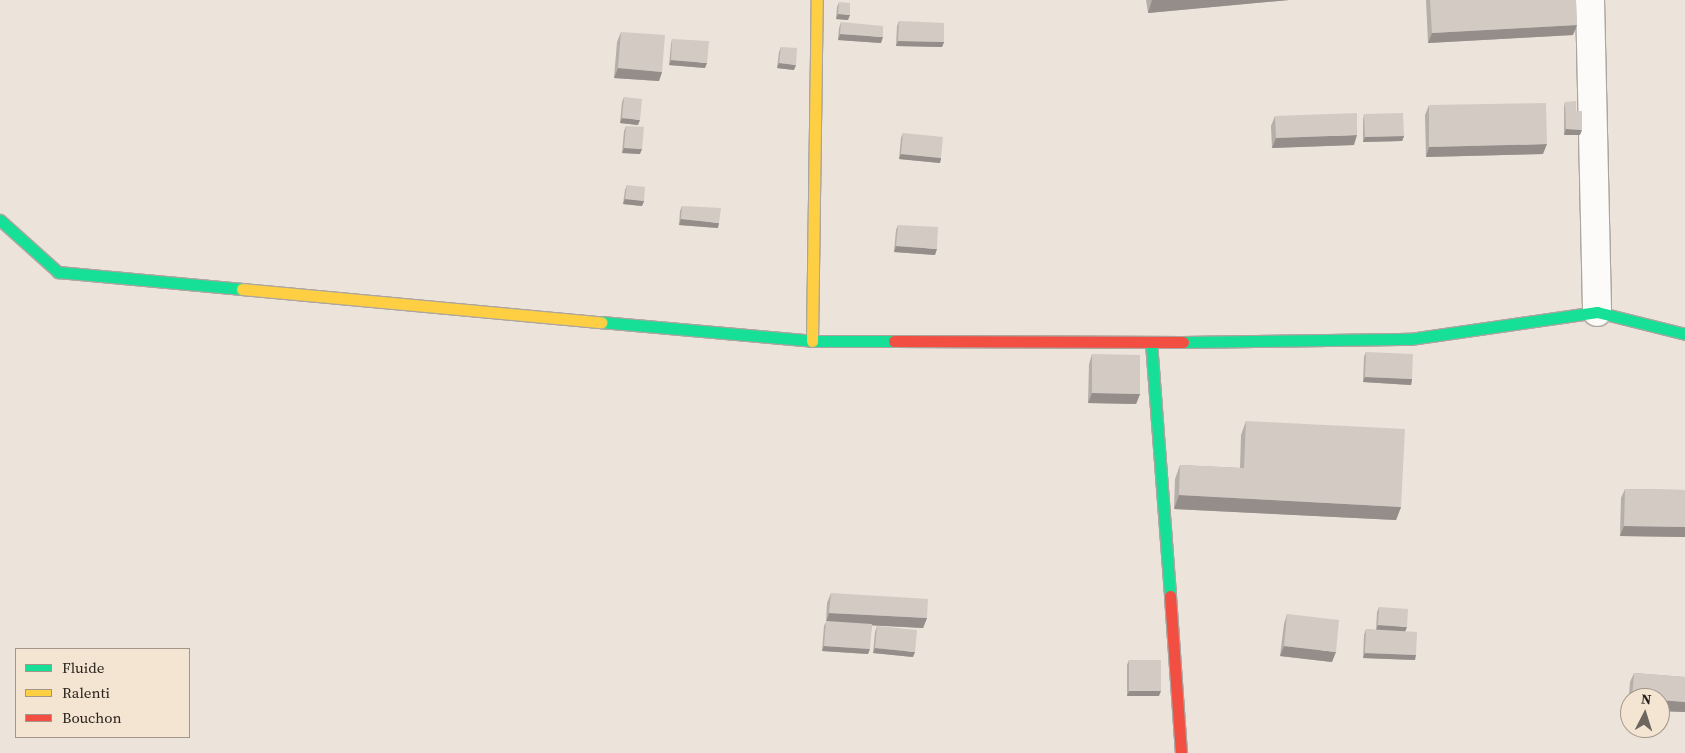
<!DOCTYPE html>
<style>
body{margin:0}
#map{position:relative;width:1685px;height:753px;overflow:hidden;background:#ece3da;font-family:"Source Serif 4",serif}
div>[style]{position:absolute}
.roads{filter:drop-shadow(1px 0 #aca59f) drop-shadow(-1px 0 #aca59f) drop-shadow(0 1px #aca59f) drop-shadow(0 -1px #aca59f)}
.street>*{height:28px;margin:-14px;padding:0 14px;transform-origin:14px;border-radius:14px;background:#fcfbf9}
.fast>*{height:11px;margin:-5.5px;padding:0 5.5px;transform-origin:5.5px;border-radius:5.5px;background:#16e098}
.slow>*{height:11px;margin:-5.5px;padding:0 5.5px;transform-origin:5.5px;border-radius:5.5px;background:#ffcf43}
.jam>*{height:11px;margin:-5.5px;padding:0 5.5px;transform-origin:5.5px;border-radius:5.5px;background:#f24e42}
.wall>*{inset:0;background:#b5aea9}
.shaded-wall>*{inset:0;background:#948d89}
.building>*{inset:0;background:#d3cac4}
span{translate:-50% -50%;white-space:nowrap;text-align:center;line-height:1.15;-webkit-text-stroke:4px #f4e4d2;paint-order:stroke}
.legend{position:absolute;left:15px;top:648px;width:175px;height:90px;box-sizing:border-box;background:#f4e4d2;border:1px solid #a3978a;margin:0;padding:6px 9px;list-style:none;font-size:15px;color:#29231d}
.legend li{display:flex;align-items:center;gap:10px;height:25px}
.legend b{width:25px;border:1px solid #a3978a}
.north{position:absolute;left:1620px;top:688px;width:50px;height:50px;box-sizing:border-box;background:#f4e4d2;border:1px solid #a3978a;border-radius:50%;rotate:5deg;font-size:14px;font-weight:700;line-height:20px;text-align:center;color:#29231d}
.north::after{content:'';display:block;margin:auto;width:18px;height:22px;background:#6d665f;clip-path:polygon(50% 0,100% 100%,50% 72%,0 100%)}
</style>
<div id="map">
<div class="roads">
<div class="street">
<i style="left:1590px;top:0;width:312px;rotate:88.7deg"></i>
</div>
<div class="fast">
<i style="left:0;top:220px;width:78px;rotate:41.9deg"></i>
<i style="left:58px;top:272px;width:185px;rotate:5.3deg"></i>
<i style="left:601px;top:322px;width:212px;rotate:5.1deg"></i>
<i style="left:812px;top:341px;width:82px"></i>
<i style="left:1151px;top:342px;width:255px;rotate:85.7deg"></i>
<i style="left:1183px;top:342px;width:227px;rotate:-0.8deg"></i>
<i style="left:1410px;top:339px;width:189px;rotate:-8.2deg"></i>
<i style="left:1597px;top:312px;width:91px;rotate:14deg"></i>
</div>
<div class="slow">
<i style="left:242px;top:289px;width:361px;rotate:5.3deg"></i>
<i style="left:812px;top:341px;width:341px;rotate:-89.2deg"></i>
</div>
<div class="jam">
<i style="left:894px;top:341px;width:289px;rotate:0.2deg"></i>
<i style="left:1170px;top:596px;width:157px;rotate:86deg"></i>
</div>
</div>
<div class="wall">
<i style="clip-path:polygon(1146px 0,1289px 0,1148px 13px)"></i>
<i style="clip-path:polygon(1426px 0,1576px 0,1573px 35px,1428px 43px)"></i>
<i style="clip-path:polygon(839px 2px,848px 20px,836px 19px,837px 7px)"></i>
<i style="clip-path:polygon(899px 21px,944px 42px,942px 47px,896px 46px,897px 26px)"></i>
<i style="clip-path:polygon(841px 22px,881px 43px,838px 40px,839px 28px)"></i>
<i style="clip-path:polygon(621px 32px,662px 72px,659px 81px,614px 78px,617px 42px)"></i>
<i style="clip-path:polygon(672px 39px,705px 68px,669px 65px,671px 44px)"></i>
<i style="clip-path:polygon(781px 47px,794px 70px,777px 68px,779px 52px)"></i>
<i style="clip-path:polygon(624px 97px,638px 125px,620px 123px,622px 102px)"></i>
<i style="clip-path:polygon(1565px 102px,1576px 111px,1580px 135px,1564px 135px,1564px 107px)"></i>
<i style="clip-path:polygon(1429px 105px,1543px 154px,1426px 157px,1425px 115px)"></i>
<i style="clip-path:polygon(1364px 114px,1404px 136px,1402px 141px,1363px 142px,1363px 120px)"></i>
<i style="clip-path:polygon(1275px 116px,1354px 145px,1272px 148px,1271px 126px)"></i>
<i style="clip-path:polygon(626px 126px,640px 154px,622px 153px,624px 131px)"></i>
<i style="clip-path:polygon(903px 133px,941px 158px,940px 163px,899px 159px,901px 138px)"></i>
<i style="clip-path:polygon(627px 185px,644px 201px,642px 206px,623px 204px,625px 190px)"></i>
<i style="clip-path:polygon(682px 206px,718px 228px,679px 225px,680px 211px)"></i>
<i style="clip-path:polygon(898px 225px,935px 255px,894px 252px,896px 230px)"></i>
<i style="clip-path:polygon(1366px 352px,1412px 379px,1411px 385px,1363px 382px,1364px 357px)"></i>
<i style="clip-path:polygon(1092px 354px,1140px 394px,1136px 404px,1088px 403px,1089px 364px)"></i>
<i style="clip-path:polygon(1246px 421px,1401px 507px,1396px 520px,1174px 509px,1175px 479px,1180px 465px,1240px 468px,1241px 435px)"></i>
<i style="clip-path:polygon(1625px 489px,1685px 490px,1685px 537px,1620px 536px,1621px 498px)"></i>
<i style="clip-path:polygon(831px 593px,927px 618px,923px 628px,872px 625px,868px 654px,822px 651px,824px 626px,826px 622px,827px 603px)"></i>
<i style="clip-path:polygon(1379px 607px,1405px 631px,1415px 660px,1363px 658px,1364px 635px,1366px 629px,1376px 630px,1377px 612px)"></i>
<i style="clip-path:polygon(1287px 614px,1332px 662px,1280px 656px,1284px 624px)"></i>
<i style="clip-path:polygon(877px 626px,913px 657px,873px 653px,875px 632px)"></i>
<i style="clip-path:polygon(1129px 660px,1159px 696px,1127px 696px,1127px 665px)"></i>
<i style="clip-path:polygon(1634px 673px,1685px 677px,1685px 712px,1660px 711px,1660px 698px,1630px 698px,1630px 708px,1628px 708px,1630px 682px)"></i>
</div>
<div class="shaded-wall">
<i style="clip-path:polygon(1152px 0,1289px 0,1148px 13px)"></i>
<i style="clip-path:polygon(838px 14px,850px 15px,848px 20px,836px 19px)"></i>
<i style="clip-path:polygon(1577px 25px,1573px 35px,1428px 43px,1432px 33px)"></i>
<i style="clip-path:polygon(840px 34px,883px 37px,881px 43px,838px 40px)"></i>
<i style="clip-path:polygon(898px 41px,944px 42px,942px 47px,896px 46px)"></i>
<i style="clip-path:polygon(671px 60px,707px 63px,705px 68px,669px 65px)"></i>
<i style="clip-path:polygon(779px 63px,796px 65px,794px 70px,777px 68px)"></i>
<i style="clip-path:polygon(618px 68px,662px 72px,659px 81px,614px 78px)"></i>
<i style="clip-path:polygon(622px 118px,640px 120px,638px 125px,620px 123px)"></i>
<i style="clip-path:polygon(1566px 129px,1582px 130px,1580px 135px,1564px 135px)"></i>
<i style="clip-path:polygon(1357px 135px,1354px 145px,1272px 148px,1276px 138px)"></i>
<i style="clip-path:polygon(1404px 136px,1402px 141px,1363px 142px,1365px 137px)"></i>
<i style="clip-path:polygon(1547px 144px,1543px 154px,1426px 157px,1429px 147px)"></i>
<i style="clip-path:polygon(624px 148px,642px 149px,640px 154px,622px 153px)"></i>
<i style="clip-path:polygon(901px 154px,941px 158px,940px 163px,899px 159px)"></i>
<i style="clip-path:polygon(625px 199px,644px 201px,642px 206px,623px 204px)"></i>
<i style="clip-path:polygon(681px 219px,719px 223px,718px 228px,679px 225px)"></i>
<i style="clip-path:polygon(896px 246px,937px 249px,935px 255px,894px 252px)"></i>
<i style="clip-path:polygon(1365px 377px,1412px 379px,1411px 385px,1363px 382px)"></i>
<i style="clip-path:polygon(1092px 393px,1140px 394px,1136px 404px,1088px 403px)"></i>
<i style="clip-path:polygon(1179px 495px,1401px 507px,1396px 520px,1174px 509px)"></i>
<i style="clip-path:polygon(1624px 526px,1685px 527px,1685px 537px,1620px 536px)"></i>
<i style="clip-path:polygon(829px 613px,927px 618px,923px 628px,826px 623px)"></i>
<i style="clip-path:polygon(1378px 625px,1407px 627px,1405px 632px,1376px 631px)"></i>
<i style="clip-path:polygon(824px 646px,870px 649px,868px 654px,822px 651px)"></i>
<i style="clip-path:polygon(1284px 646px,1336px 652px,1332px 662px,1280px 656px)"></i>
<i style="clip-path:polygon(875px 648px,915px 652px,913px 657px,873px 653px)"></i>
<i style="clip-path:polygon(1365px 653px,1416px 655px,1415px 660px,1363px 658px)"></i>
<i style="clip-path:polygon(1129px 691px,1161px 691px,1159px 696px,1127px 696px)"></i>
<i style="clip-path:polygon(1660px 700px,1685px 702px,1685px 712px,1660px 711px)"></i>
</div>
<div class="building">
<i style="clip-path:polygon(1430px 0,1576px 0,1577px 25px,1432px 33px)"></i>
<i style="clip-path:polygon(839px 2px,850px 3px,850px 15px,838px 14px)"></i>
<i style="clip-path:polygon(899px 21px,944px 23px,944px 42px,898px 41px)"></i>
<i style="clip-path:polygon(841px 22px,883px 26px,883px 37px,840px 34px)"></i>
<i style="clip-path:polygon(621px 32px,665px 35px,662px 72px,618px 68px)"></i>
<i style="clip-path:polygon(672px 39px,709px 41px,707px 63px,671px 60px)"></i>
<i style="clip-path:polygon(781px 47px,797px 48px,796px 65px,779px 63px)"></i>
<i style="clip-path:polygon(624px 97px,642px 99px,640px 120px,622px 118px)"></i>
<i style="clip-path:polygon(1576px 101px,1576px 111px,1582px 111px,1582px 130px,1566px 129px,1565px 102px)"></i>
<i style="clip-path:polygon(1546px 103px,1547px 144px,1429px 147px,1429px 105px)"></i>
<i style="clip-path:polygon(1357px 113px,1357px 135px,1276px 138px,1275px 116px)"></i>
<i style="clip-path:polygon(1403px 113px,1404px 136px,1365px 137px,1364px 114px)"></i>
<i style="clip-path:polygon(626px 126px,644px 127px,642px 149px,624px 148px)"></i>
<i style="clip-path:polygon(903px 133px,943px 137px,941px 158px,901px 154px)"></i>
<i style="clip-path:polygon(627px 185px,645px 187px,644px 201px,625px 199px)"></i>
<i style="clip-path:polygon(682px 206px,721px 208px,719px 223px,681px 219px)"></i>
<i style="clip-path:polygon(898px 225px,938px 227px,937px 249px,896px 246px)"></i>
<i style="clip-path:polygon(1366px 352px,1413px 354px,1412px 379px,1365px 377px)"></i>
<i style="clip-path:polygon(1092px 354px,1140px 355px,1140px 394px,1092px 393px)"></i>
<i style="clip-path:polygon(1246px 421px,1405px 429px,1401px 507px,1179px 495px,1180px 465px,1244px 468px)"></i>
<i style="clip-path:polygon(1625px 489px,1685px 490px,1685px 527px,1624px 526px)"></i>
<i style="clip-path:polygon(831px 593px,928px 599px,927px 618px,829px 613px)"></i>
<i style="clip-path:polygon(1379px 607px,1408px 609px,1407px 627px,1378px 625px)"></i>
<i style="clip-path:polygon(1287px 614px,1339px 620px,1336px 652px,1284px 646px)"></i>
<i style="clip-path:polygon(826px 621px,872px 624px,870px 649px,824px 646px)"></i>
<i style="clip-path:polygon(877px 626px,917px 630px,915px 652px,875px 648px)"></i>
<i style="clip-path:polygon(1366px 629px,1417px 632px,1416px 655px,1365px 653px)"></i>
<i style="clip-path:polygon(1129px 660px,1161px 660px,1161px 691px,1129px 691px)"></i>
<i style="clip-path:polygon(1634px 673px,1685px 677px,1685px 702px,1660px 700px,1660px 698px,1632px 698px)"></i>
</div>
<ul class="legend">
<li><b style="height:6px;background:#16e098"></b>Fluide</li>
<li><b style="height:6px;background:#ffcf43"></b>Ralenti</li>
<li><b style="height:6px;background:#f24e42"></b>Bouchon</li>
</ul>
<div class="north">N</div>
</div>
